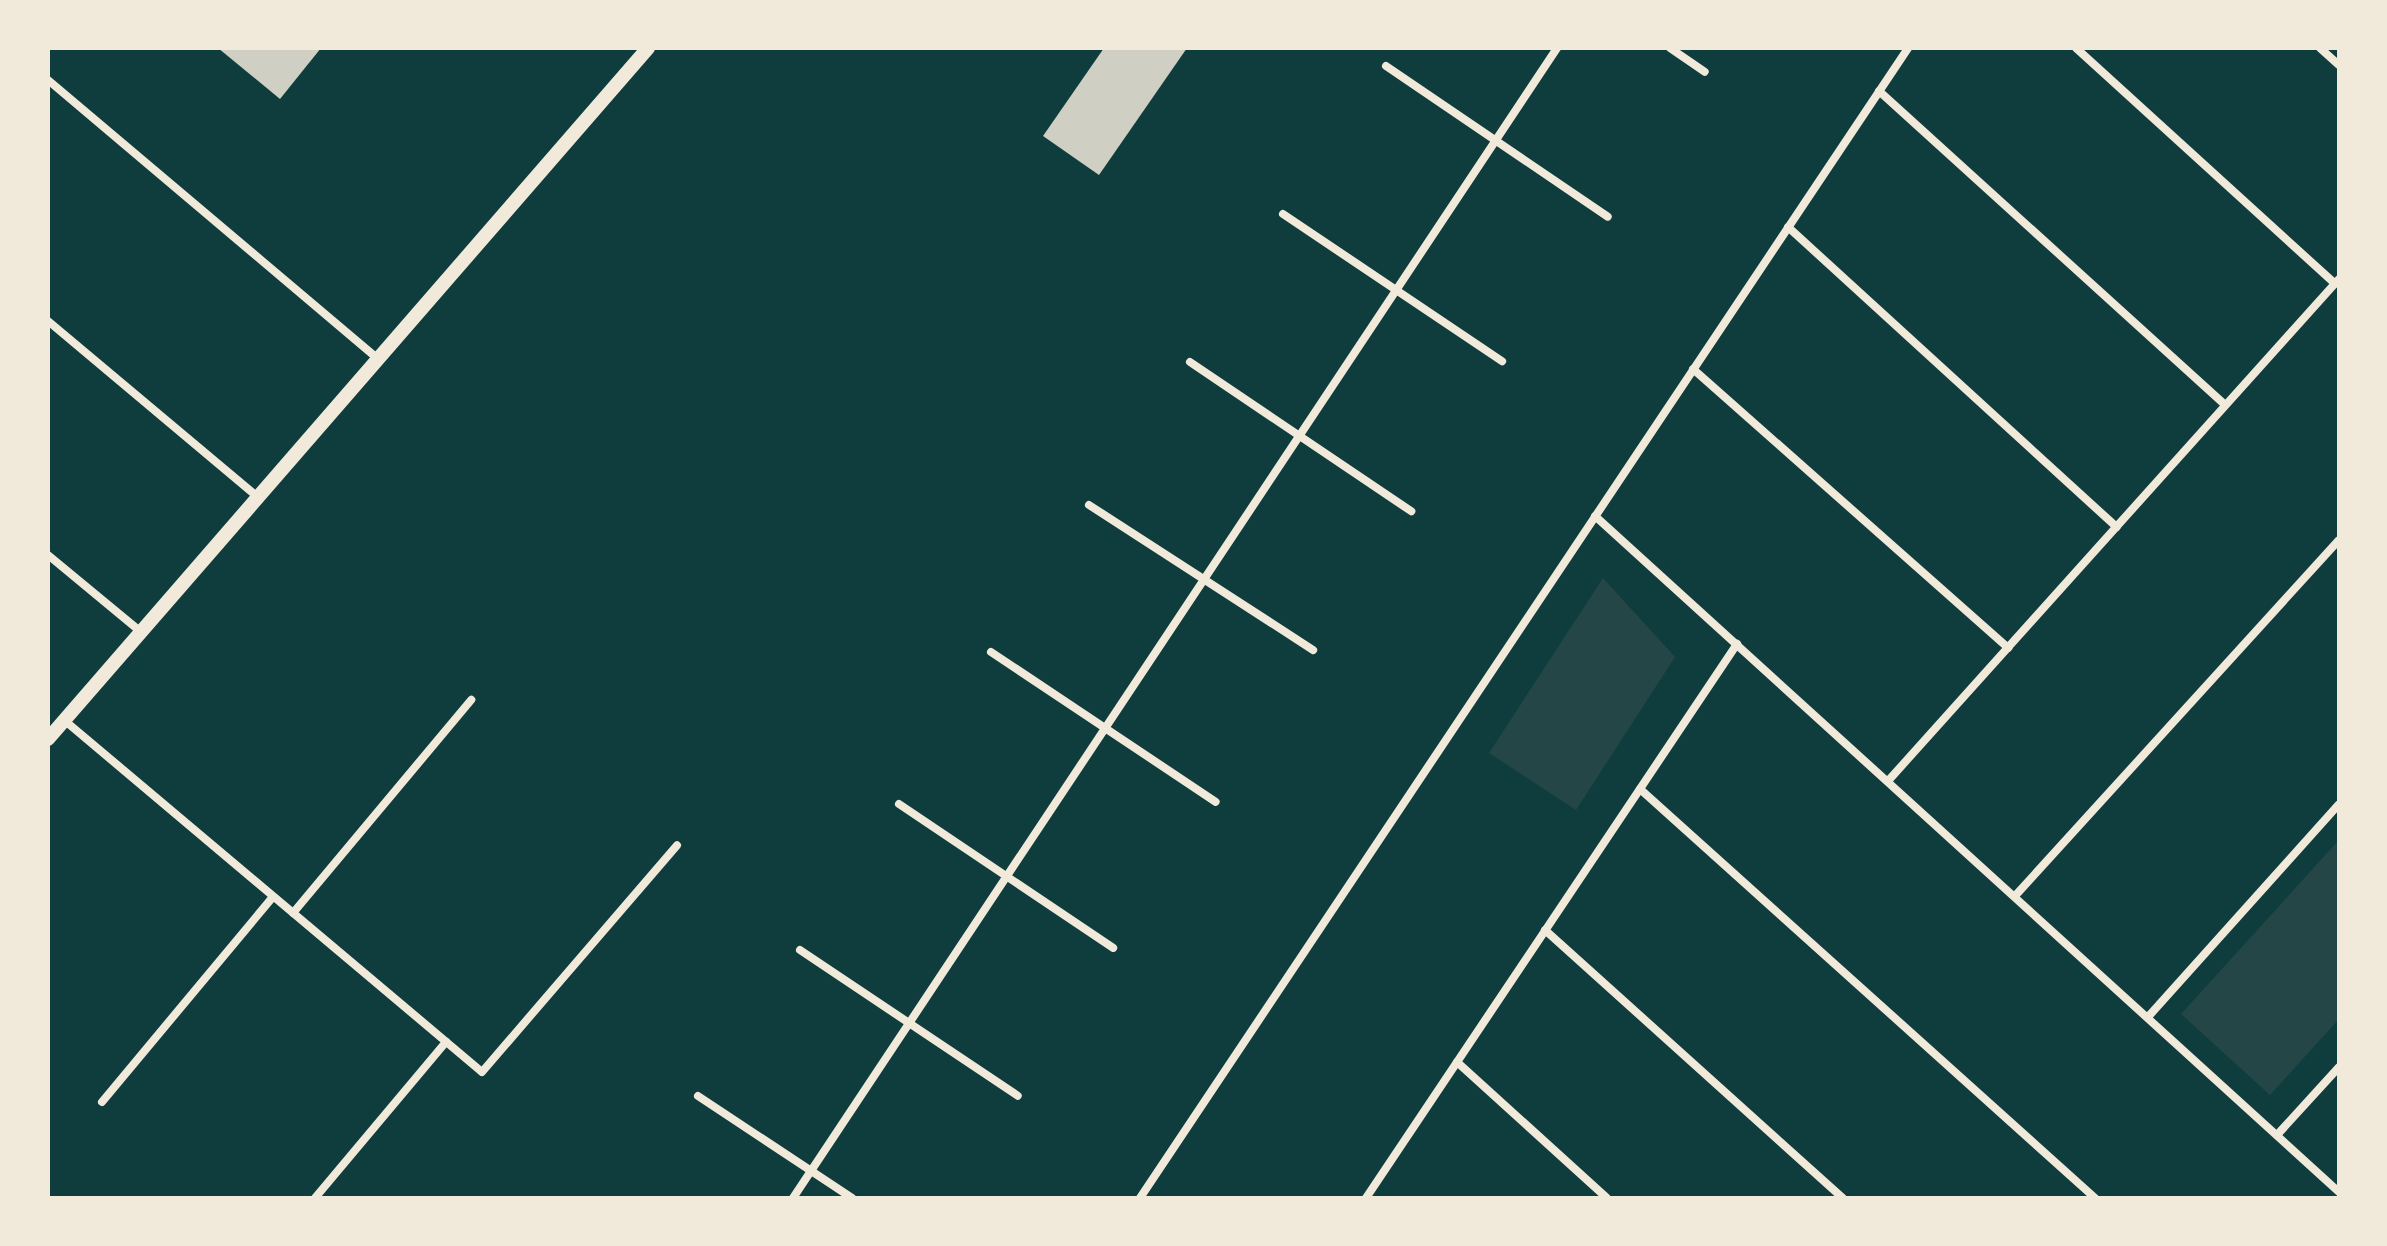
<!DOCTYPE html>
<style>
body{margin:0}
#map{position:relative;width:2387px;height:1246px;overflow:hidden;background:#0f3d3e;font-family:"DM Sans",sans-serif}
div>[style]{position:absolute}
.green>*{inset:0;background:#244646}
.building>*{inset:0;background:#cfcfc3}
.minor>*{height:8px;margin:-4px;padding:0 4px;transform-origin:4px;border-radius:4px;background:#f1e9da}
.tertiary>*{height:14px;margin:-7px;padding:0 7px;transform-origin:7px;border-radius:7px;background:#f1e9da}
span{translate:-50% -50%;white-space:nowrap;text-align:center;line-height:1.15;-webkit-text-stroke:7px #f1e9da;paint-order:stroke}
.frame{position:absolute;inset:0;border:50px solid #f1e9da;pointer-events:none}
</style>
<div id="map">
<div class="green">
<i style="clip-path:polygon(1603px 578px,1675px 657px,1576px 810px,1489px 753px)"></i>
<i style="clip-path:polygon(2339px 840px,2339px 1019px,2270px 1095px,2181px 1014px)"></i>
</div>
<div class="building">
<i style="clip-path:polygon(218px 48px,321px 48px,280px 99px)"></i>
<i style="clip-path:polygon(1104px 48px,1187px 48px,1099px 175px,1043px 136px)"></i>
</div>
<div class="minor">
<i style="left:1670px;top:48px;width:42px;rotate:34.4deg"></i>
<i style="left:2076px;top:48px;width:350px;rotate:42.3deg"></i>
<i style="left:2320px;top:48px;width:25px;rotate:42deg"></i>
<i style="left:1386px;top:66px;width:268px;rotate:34.2deg"></i>
<i style="left:48px;top:80px;width:432px;rotate:40.2deg"></i>
<i style="left:1879px;top:91px;width:467px;rotate:42.2deg"></i>
<i style="left:1283px;top:214px;width:264px;rotate:33.9deg"></i>
<i style="left:1788px;top:227px;width:445px;rotate:42.4deg"></i>
<i style="left:48px;top:321px;width:274px;rotate:40deg"></i>
<i style="left:1190px;top:362px;width:267px;rotate:34deg"></i>
<i style="left:1693px;top:369px;width:421px;rotate:41.5deg"></i>
<i style="left:1089px;top:505px;width:267px;rotate:32.9deg"></i>
<i style="left:1595px;top:516px;width:1005px;rotate:42.26deg"></i>
<i style="left:48px;top:555px;width:121px;rotate:39.6deg"></i>
<i style="left:991px;top:652px;width:270px;rotate:33.7deg"></i>
<i style="left:64px;top:720px;width:546px;rotate:40.1deg"></i>
<i style="left:482px;top:1072px;width:299px;rotate:-49.3deg"></i>
<i style="left:1888px;top:781px;width:675px;rotate:-48.06deg"></i>
<i style="left:1640px;top:789px;width:612px;rotate:41.95deg"></i>
<i style="left:899px;top:804px;width:258px;rotate:33.9deg"></i>
<i style="left:2015px;top:896px;width:481px;rotate:-47.7deg"></i>
<i style="left:293px;top:913px;width:278px;rotate:-50.1deg"></i>
<i style="left:1545px;top:930px;width:401px;rotate:42deg"></i>
<i style="left:800px;top:950px;width:262px;rotate:33.8deg"></i>
<i style="left:2148px;top:1017px;width:286px;rotate:-48.1deg"></i>
<i style="left:1457px;top:1062px;width:202px;rotate:42.2deg"></i>
<i style="left:698px;top:1096px;width:185px;rotate:33.5deg"></i>
<i style="left:102px;top:1102px;width:267px;rotate:-50.2deg"></i>
<i style="left:2277px;top:1135px;width:92px;rotate:-47.6deg"></i>
<i style="left:315px;top:1198px;width:204px;rotate:-50deg"></i>
<i style="left:793px;top:1198px;width:1381px;rotate:-56.4deg"></i>
<i style="left:1140px;top:1198px;width:1383px;rotate:-56.26deg"></i>
<i style="left:1366px;top:1198px;width:667px;rotate:-56.19deg"></i>
</div>
<div class="tertiary">
<i style="left:48px;top:739px;width:915px;rotate:-49.03deg"></i>
</div>
<div class="frame"></div>
</div>
